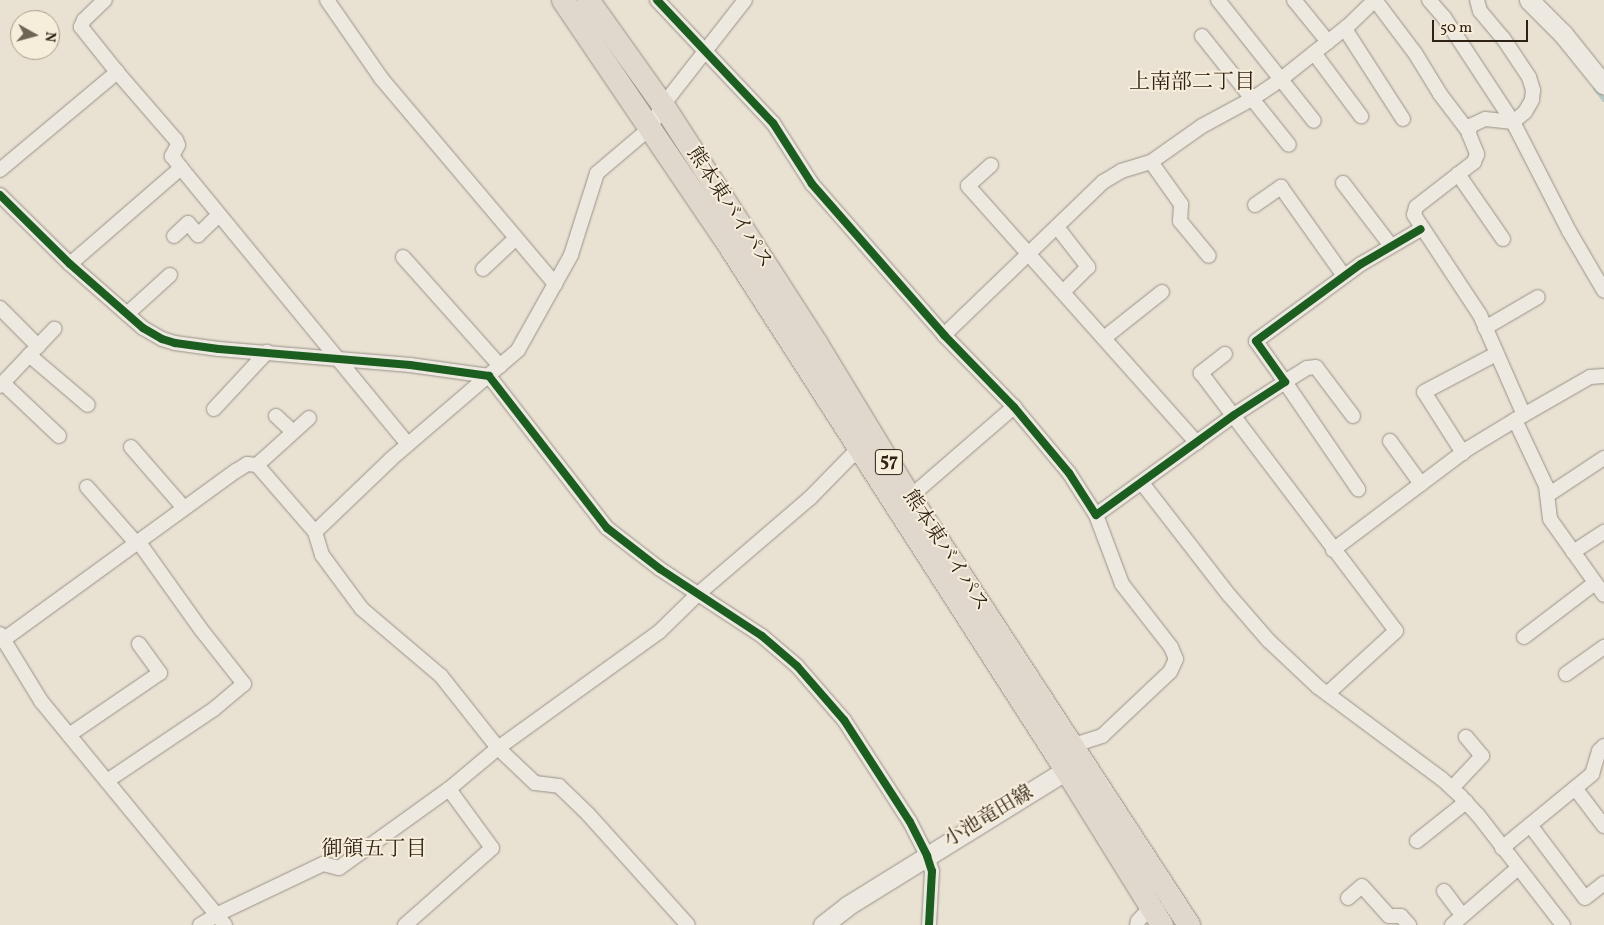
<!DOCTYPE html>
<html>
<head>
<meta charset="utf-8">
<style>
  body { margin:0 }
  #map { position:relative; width:1604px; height:925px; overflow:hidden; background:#e9e1d2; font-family:Vollkorn,"Noto Serif JP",serif }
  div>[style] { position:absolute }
  .stream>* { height:4px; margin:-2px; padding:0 2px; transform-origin:2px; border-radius:2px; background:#b3c8c1 }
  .roads { filter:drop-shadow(0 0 1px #989288) drop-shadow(0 0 1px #989288) }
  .minor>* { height:14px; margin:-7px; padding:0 7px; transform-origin:7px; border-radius:7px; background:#ede9e1 }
  .secondary>* { height:19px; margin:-9.5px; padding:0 9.5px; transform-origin:9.5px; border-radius:9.5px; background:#ede9e1 }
  .trunk>* { height:22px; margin:-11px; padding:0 11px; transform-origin:11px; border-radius:11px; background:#e0d8cc }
  .cycleway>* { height:8px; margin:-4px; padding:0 4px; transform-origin:4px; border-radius:4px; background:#1b5e20 }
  span { translate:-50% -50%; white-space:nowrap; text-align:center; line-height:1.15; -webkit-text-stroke:4px #f7eddb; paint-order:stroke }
  .shield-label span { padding:1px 4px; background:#f7eddb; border:1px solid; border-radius:4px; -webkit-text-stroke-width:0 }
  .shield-label { font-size:19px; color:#2e2214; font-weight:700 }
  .street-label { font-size:20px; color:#2e2214 }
  .neighbourhood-label { font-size:21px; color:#2e2214 }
  .north { position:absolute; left:10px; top:10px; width:50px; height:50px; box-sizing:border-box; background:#f7eddb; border:1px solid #a79c8b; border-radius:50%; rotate:97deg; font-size:14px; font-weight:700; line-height:20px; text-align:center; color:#2e2214 }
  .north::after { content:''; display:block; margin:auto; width:18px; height:22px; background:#6f6556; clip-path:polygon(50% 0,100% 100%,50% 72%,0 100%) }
  .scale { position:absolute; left:1432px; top:20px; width:96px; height:22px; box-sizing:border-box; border:2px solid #2e2214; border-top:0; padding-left:6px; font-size:15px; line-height:18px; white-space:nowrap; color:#2e2214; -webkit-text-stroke:4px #f7eddb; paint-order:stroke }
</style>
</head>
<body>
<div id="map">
  <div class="stream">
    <div style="left:1595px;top:88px;width:15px;rotate:53deg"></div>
  </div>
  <div class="roads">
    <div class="minor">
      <div style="left:327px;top:0;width:95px;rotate:55.3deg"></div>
      <div style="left:381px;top:78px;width:270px;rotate:49.8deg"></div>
      <div style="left:657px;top:0;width:169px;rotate:46.7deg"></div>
      <div style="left:773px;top:123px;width:72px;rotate:57.4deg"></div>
      <div style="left:812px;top:184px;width:201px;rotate:48.8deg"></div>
      <div style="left:944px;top:335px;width:100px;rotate:45.8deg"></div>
      <div style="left:1014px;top:407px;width:86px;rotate:50.2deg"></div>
      <div style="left:1069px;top:473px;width:50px;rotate:57.3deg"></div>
      <div style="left:1096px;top:515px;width:170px;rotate:-35.9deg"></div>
      <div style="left:1234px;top:415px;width:61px;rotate:-32.9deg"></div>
      <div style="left:1285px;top:382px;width:50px;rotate:-125.3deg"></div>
      <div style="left:1256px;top:341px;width:130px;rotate:-36.3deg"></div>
      <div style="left:1361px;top:264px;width:69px;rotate:-30.3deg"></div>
      <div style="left:1218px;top:0;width:154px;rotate:51.6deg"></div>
      <div style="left:1294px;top:0;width:54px;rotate:51deg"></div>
      <div style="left:1375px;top:0;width:66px;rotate:53deg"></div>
      <div style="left:1415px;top:53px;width:48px;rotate:58.6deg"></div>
      <div style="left:1440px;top:94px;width:48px;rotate:52.7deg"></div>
      <div style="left:1429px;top:0;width:23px;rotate:49deg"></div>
      <div style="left:1444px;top:17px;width:126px;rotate:56.7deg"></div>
      <div style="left:1513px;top:122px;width:123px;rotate:62.8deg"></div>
      <div style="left:1569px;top:231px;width:69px;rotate:59.7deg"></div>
      <div style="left:1477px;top:0;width:11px;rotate:75deg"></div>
      <div style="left:1480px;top:11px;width:35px;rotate:50deg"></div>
      <div style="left:1503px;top:38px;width:47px;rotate:56.3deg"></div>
      <div style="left:1529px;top:77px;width:14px;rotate:73deg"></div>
      <div style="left:1533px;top:90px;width:10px;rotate:96deg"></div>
      <div style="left:1532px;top:100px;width:14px;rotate:120deg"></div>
      <div style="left:1525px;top:112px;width:16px;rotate:140deg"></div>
      <div style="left:1513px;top:122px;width:28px;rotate:-174deg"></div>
      <div style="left:1485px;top:119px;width:17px;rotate:155deg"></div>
      <div style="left:1470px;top:126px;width:8px;rotate:97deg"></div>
      <div style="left:1469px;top:134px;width:22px;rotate:68deg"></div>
      <div style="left:1477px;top:154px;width:9px;rotate:111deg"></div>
      <div style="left:1474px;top:162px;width:73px;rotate:142.2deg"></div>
      <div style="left:1416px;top:207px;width:8px;rotate:104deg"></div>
      <div style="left:1414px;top:215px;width:120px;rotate:56.6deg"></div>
      <div style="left:1480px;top:315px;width:109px;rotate:66.3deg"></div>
      <div style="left:1345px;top:29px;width:107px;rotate:57.2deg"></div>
      <div style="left:1202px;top:36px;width:139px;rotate:51.4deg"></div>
      <div style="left:1314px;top:53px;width:79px;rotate:53.3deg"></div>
      <div style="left:117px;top:72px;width:90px;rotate:49.1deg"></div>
      <div style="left:176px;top:140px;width:5px;rotate:68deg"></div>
      <div style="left:178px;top:145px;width:13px;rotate:119deg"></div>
      <div style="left:172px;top:156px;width:15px;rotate:53deg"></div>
      <div style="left:1151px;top:162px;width:52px;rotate:54.5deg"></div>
      <div style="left:1181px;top:204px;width:17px;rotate:93deg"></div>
      <div style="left:1180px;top:221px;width:45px;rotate:50.4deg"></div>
      <div style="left:991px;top:165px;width:31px;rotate:138deg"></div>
      <div style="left:968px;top:186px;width:344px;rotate:48.3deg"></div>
      <div style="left:0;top:170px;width:153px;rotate:-39.9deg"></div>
      <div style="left:117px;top:72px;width:58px;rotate:-128.7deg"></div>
      <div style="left:81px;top:27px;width:8px;rotate:-67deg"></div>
      <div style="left:84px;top:20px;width:29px;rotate:-44deg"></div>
      <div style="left:1458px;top:174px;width:79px;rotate:55.3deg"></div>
      <div style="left:1343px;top:183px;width:79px;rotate:52.7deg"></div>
      <div style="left:0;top:195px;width:98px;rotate:44.6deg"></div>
      <div style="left:70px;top:264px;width:97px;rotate:41.2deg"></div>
      <div style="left:143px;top:328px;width:22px;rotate:30deg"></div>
      <div style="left:162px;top:339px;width:14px;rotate:17deg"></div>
      <div style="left:175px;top:343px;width:44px;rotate:7.8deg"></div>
      <div style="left:219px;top:349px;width:192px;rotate:4.8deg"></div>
      <div style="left:410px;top:365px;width:80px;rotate:7.9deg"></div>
      <div style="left:489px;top:376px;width:192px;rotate:52.2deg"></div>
      <div style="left:607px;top:528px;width:67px;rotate:37.7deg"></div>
      <div style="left:660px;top:569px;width:122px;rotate:33.3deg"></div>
      <div style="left:762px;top:636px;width:46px;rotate:40.6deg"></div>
      <div style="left:797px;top:666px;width:72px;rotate:49deg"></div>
      <div style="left:844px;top:720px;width:121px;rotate:57.1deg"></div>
      <div style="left:910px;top:822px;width:38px;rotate:63deg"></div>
      <div style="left:927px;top:856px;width:16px;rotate:72deg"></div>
      <div style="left:932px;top:871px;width:54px;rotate:93.2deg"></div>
      <div style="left:1255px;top:205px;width:32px;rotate:-35deg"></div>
      <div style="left:1281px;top:187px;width:109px;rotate:54.7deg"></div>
      <div style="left:1057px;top:227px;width:51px;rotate:52.2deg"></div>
      <div style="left:1088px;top:267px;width:35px;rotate:135deg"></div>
      <div style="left:174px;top:236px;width:19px;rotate:-43deg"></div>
      <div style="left:188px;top:223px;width:16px;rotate:50deg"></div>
      <div style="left:198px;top:235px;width:29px;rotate:-44deg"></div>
      <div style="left:403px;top:257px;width:146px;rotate:48.3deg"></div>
      <div style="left:70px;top:264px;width:147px;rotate:-40.9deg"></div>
      <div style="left:181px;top:168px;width:357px;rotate:50.6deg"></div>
      <div style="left:483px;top:269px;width:45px;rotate:-43.2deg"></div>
      <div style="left:0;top:308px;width:54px;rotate:45deg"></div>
      <div style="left:127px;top:314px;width:58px;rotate:-42.2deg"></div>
      <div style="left:1485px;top:328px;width:61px;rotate:-30.3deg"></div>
      <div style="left:944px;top:335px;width:221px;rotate:-43.9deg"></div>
      <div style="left:1103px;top:182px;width:21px;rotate:-31deg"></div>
      <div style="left:1121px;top:171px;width:31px;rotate:-17deg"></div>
      <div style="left:1151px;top:162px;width:62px;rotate:-35.2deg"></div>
      <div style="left:1202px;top:126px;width:57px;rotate:-28.4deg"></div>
      <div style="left:1252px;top:99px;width:34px;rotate:-34deg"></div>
      <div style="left:1280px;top:80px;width:87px;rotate:-38.5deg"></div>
      <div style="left:1348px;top:26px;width:37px;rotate:-44deg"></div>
      <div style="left:1104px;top:338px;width:74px;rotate:-38.4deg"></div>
      <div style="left:1225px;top:354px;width:31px;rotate:142deg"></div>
      <div style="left:1201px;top:373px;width:323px;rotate:52.9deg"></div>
      <div style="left:1396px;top:631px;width:93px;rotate:137.6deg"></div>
      <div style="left:29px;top:355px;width:77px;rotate:40.3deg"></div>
      <div style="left:1604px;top:376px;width:14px;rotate:176deg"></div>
      <div style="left:1590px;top:377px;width:86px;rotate:150.2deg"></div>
      <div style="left:1515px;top:420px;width:73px;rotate:64.8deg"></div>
      <div style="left:1546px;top:486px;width:33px;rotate:83deg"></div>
      <div style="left:1550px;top:519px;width:93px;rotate:54.6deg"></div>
      <div style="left:3px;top:383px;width:77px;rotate:43.4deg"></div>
      <div style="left:0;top:386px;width:79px;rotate:-46.5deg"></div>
      <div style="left:214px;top:409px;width:78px;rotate:-47.1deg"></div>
      <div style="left:276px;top:416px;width:23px;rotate:43deg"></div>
      <div style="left:1353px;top:416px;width:61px;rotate:-127.1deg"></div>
      <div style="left:1316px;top:367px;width:9px;rotate:174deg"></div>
      <div style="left:1307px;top:368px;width:26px;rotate:148deg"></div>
      <div style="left:1285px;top:382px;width:130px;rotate:55.7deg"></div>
      <div style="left:1390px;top:441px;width:53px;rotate:54.2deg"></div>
      <div style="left:131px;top:447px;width:81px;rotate:49deg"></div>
      <div style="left:1463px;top:453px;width:72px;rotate:-122.6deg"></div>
      <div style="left:1424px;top:392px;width:81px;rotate:-27.8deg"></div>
      <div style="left:257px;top:465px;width:70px;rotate:-42.1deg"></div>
      <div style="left:1142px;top:483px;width:142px;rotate:52.2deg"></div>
      <div style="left:1229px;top:595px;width:61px;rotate:49deg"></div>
      <div style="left:1269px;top:641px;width:67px;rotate:43.2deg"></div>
      <div style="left:1318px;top:687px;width:154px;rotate:36.6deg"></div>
      <div style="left:1442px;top:779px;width:26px;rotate:43deg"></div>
      <div style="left:1461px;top:797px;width:25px;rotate:47deg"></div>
      <div style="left:1478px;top:815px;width:139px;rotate:52.3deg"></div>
      <div style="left:87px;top:487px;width:74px;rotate:48.8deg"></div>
      <div style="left:1548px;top:495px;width:67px;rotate:-33.5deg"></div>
      <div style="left:910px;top:497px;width:138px;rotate:-40.9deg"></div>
      <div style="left:315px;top:532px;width:105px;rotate:-43.8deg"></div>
      <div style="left:391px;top:459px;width:167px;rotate:-40.6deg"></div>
      <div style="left:518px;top:350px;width:109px;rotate:-60.8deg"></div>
      <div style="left:571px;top:255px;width:86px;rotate:-72.4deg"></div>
      <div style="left:597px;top:173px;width:70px;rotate:-40.3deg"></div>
      <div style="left:650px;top:128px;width:26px;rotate:-61deg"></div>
      <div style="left:663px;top:105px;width:133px;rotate:-52deg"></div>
      <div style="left:1333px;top:550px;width:170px;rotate:-36.9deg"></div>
      <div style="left:1469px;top:448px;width:54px;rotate:-31.3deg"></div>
      <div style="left:1573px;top:552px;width:37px;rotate:-33deg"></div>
      <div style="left:0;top:634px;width:79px;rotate:58.5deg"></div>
      <div style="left:41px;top:701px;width:290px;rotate:50.6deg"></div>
      <div style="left:1524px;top:637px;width:89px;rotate:-37.3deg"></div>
      <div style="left:3px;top:640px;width:288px;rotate:-36deg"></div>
      <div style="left:236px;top:471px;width:13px;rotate:-32deg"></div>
      <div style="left:247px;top:464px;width:10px;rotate:6deg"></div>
      <div style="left:257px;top:465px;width:89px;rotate:49.1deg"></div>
      <div style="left:315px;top:532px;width:24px;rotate:73deg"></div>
      <div style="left:322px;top:555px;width:67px;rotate:53.5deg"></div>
      <div style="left:362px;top:609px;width:104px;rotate:40.3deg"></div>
      <div style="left:441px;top:676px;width:92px;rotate:51.6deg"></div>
      <div style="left:498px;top:748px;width:51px;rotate:43.4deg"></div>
      <div style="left:535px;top:783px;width:24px;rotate:7deg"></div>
      <div style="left:559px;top:786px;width:40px;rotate:44deg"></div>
      <div style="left:588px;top:814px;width:149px;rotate:48deg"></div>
      <div style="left:1566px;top:674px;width:47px;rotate:-35.4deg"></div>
      <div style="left:69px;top:735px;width:110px;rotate:-34.3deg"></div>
      <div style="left:160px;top:673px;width:36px;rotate:-126deg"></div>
      <div style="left:1071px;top:746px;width:33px;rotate:-18deg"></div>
      <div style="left:1102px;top:736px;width:93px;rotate:-43.3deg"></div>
      <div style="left:1170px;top:672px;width:14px;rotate:-65deg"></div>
      <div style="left:1176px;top:659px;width:13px;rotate:-113deg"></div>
      <div style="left:1171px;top:647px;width:80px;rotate:-127.9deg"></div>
      <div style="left:1122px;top:584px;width:74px;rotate:-110.6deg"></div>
      <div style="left:107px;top:781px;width:129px;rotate:-33.9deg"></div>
      <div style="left:214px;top:709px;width:39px;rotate:-40deg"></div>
      <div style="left:244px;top:684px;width:71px;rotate:-128.2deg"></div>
      <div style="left:200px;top:628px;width:107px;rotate:-125.5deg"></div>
      <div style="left:1452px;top:788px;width:44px;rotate:-46.8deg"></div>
      <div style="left:1482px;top:756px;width:25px;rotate:-130deg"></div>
      <div style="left:1575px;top:788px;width:48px;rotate:52.7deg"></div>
      <div style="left:1530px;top:825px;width:91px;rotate:53deg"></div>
      <div style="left:1585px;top:898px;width:24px;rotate:-38deg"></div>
      <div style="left:1417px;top:841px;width:63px;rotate:-38.5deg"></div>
      <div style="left:1502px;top:848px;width:117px;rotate:-39.4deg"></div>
      <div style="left:1592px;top:774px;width:24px;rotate:-73deg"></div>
      <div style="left:1599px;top:751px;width:7px;rotate:-45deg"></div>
      <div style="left:1444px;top:891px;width:31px;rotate:53deg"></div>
      <div style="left:1348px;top:898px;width:18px;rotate:-41deg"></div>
      <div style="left:1362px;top:886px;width:40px;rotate:48deg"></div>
      <div style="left:1389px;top:916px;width:12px"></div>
      <div style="left:1401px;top:916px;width:12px;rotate:48deg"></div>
      <div style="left:200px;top:925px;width:21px;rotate:-31deg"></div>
      <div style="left:218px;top:914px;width:116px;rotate:-25.5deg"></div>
      <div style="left:323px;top:864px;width:16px;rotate:14deg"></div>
      <div style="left:339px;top:868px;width:135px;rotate:-35.7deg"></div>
      <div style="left:449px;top:789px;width:64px;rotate:-39.9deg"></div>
      <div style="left:498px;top:748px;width:198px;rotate:-35.8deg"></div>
      <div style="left:659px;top:632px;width:54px;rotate:-44.3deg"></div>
      <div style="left:698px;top:594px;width:148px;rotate:-40.6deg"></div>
      <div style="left:810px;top:498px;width:70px;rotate:-45.6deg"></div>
      <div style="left:405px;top:925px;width:116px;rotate:-41.5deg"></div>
      <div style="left:492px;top:848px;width:73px;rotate:-126.1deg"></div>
      <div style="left:1137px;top:925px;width:4px;rotate:-76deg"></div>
      <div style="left:1138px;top:921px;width:19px;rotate:-47deg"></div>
      <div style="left:1452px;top:925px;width:87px;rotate:-40.8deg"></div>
    </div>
    <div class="secondary">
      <div style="left:1529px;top:0;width:48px;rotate:45deg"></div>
      <div style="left:1563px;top:34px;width:65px;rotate:51.2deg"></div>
      <div style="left:823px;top:925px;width:31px;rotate:-38deg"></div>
      <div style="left:847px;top:906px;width:272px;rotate:-31.8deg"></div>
    </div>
    <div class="trunk">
      <div style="left:563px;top:0;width:285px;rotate:55.9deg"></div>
      <div style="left:723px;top:236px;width:635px;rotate:57.29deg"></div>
      <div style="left:1066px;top:770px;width:182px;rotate:58.2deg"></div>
      <div style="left:588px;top:0;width:129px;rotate:54.5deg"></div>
      <div style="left:663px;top:105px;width:284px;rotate:57.2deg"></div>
      <div style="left:817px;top:344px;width:179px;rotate:58.7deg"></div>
      <div style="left:910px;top:497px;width:511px;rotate:56.9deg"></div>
    </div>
  </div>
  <div class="cycleway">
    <div style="left:657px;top:0;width:169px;rotate:46.7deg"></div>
    <div style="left:773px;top:123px;width:72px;rotate:57.4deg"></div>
    <div style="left:812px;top:184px;width:201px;rotate:48.8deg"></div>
    <div style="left:944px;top:335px;width:100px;rotate:45.8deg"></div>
    <div style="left:1014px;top:407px;width:86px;rotate:50.2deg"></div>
    <div style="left:1069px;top:473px;width:50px;rotate:57.3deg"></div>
    <div style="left:1096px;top:515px;width:170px;rotate:-35.9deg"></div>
    <div style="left:1234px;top:415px;width:61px;rotate:-32.9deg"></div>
    <div style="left:1285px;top:382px;width:50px;rotate:-125.3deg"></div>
    <div style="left:1256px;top:341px;width:130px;rotate:-36.3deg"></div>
    <div style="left:1361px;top:264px;width:69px;rotate:-30.3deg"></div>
    <div style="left:0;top:195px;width:98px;rotate:44.6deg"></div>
    <div style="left:70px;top:264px;width:97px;rotate:41.2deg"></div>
    <div style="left:143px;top:328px;width:22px;rotate:30deg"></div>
    <div style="left:162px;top:339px;width:14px;rotate:17deg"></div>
    <div style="left:175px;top:343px;width:44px;rotate:7.8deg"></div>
    <div style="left:219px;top:349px;width:192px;rotate:4.8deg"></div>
    <div style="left:410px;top:365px;width:80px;rotate:7.9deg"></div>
    <div style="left:489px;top:376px;width:192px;rotate:52.2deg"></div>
    <div style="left:607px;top:528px;width:67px;rotate:37.7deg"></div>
    <div style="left:660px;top:569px;width:122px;rotate:33.3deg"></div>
    <div style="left:762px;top:636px;width:46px;rotate:40.6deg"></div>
    <div style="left:797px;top:666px;width:72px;rotate:49deg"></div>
    <div style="left:844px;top:720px;width:121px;rotate:57.1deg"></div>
    <div style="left:910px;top:822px;width:38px;rotate:63deg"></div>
    <div style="left:927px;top:856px;width:16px;rotate:72deg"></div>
    <div style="left:932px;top:871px;width:54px;rotate:93.2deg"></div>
  </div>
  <div class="shield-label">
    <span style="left:889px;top:462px">57</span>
  </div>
  <div class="street-label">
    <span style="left:729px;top:208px;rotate:57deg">熊本東バイパス</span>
    <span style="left:945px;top:551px;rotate:57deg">熊本東バイパス</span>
    <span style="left:989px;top:817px;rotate:-31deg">小池竜田線</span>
  </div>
  <div class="neighbourhood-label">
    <span style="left:1192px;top:83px">上南部二丁目</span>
    <span style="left:374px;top:850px">御領五丁目</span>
  </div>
  <div class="north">N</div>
  <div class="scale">50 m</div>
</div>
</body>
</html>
